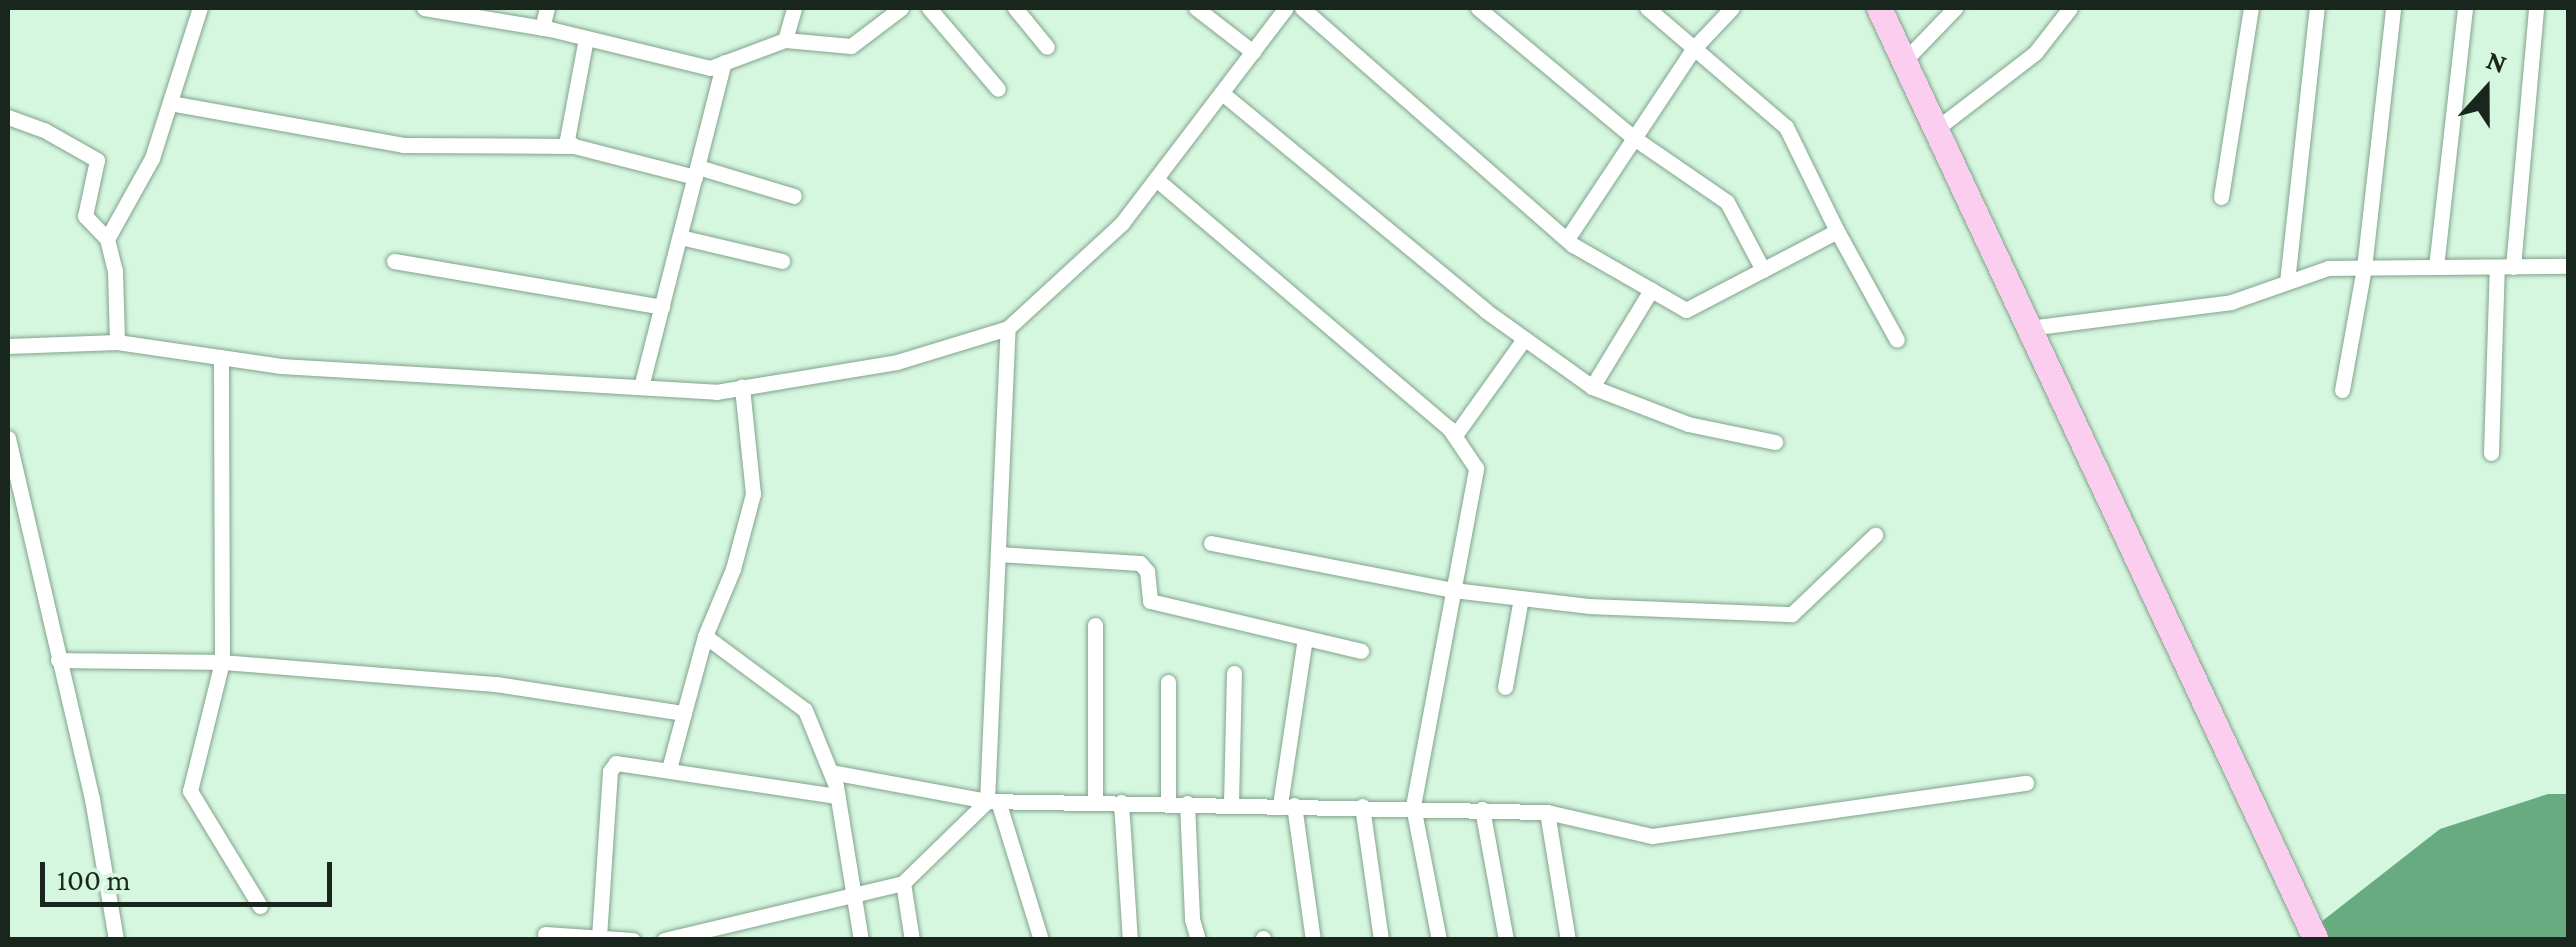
<!DOCTYPE html>
<html>
<head>
<meta charset="utf-8">
<style>
  body { margin:0 }
  #map { position:relative; width:2576px; height:947px; overflow:hidden; background:#d5f7df; font-family:"Crimson Pro",serif }
  div>[style] { position:absolute }
  .water>* { inset:0; background:#68ab80 }
  .roads { filter:drop-shadow(0 0 2px #82a28c) drop-shadow(0 0 2px #82a28c) }
  .minor>* { height:15px; margin:-7.5px; padding:0 7.5px; transform-origin:7.5px; border-radius:7.5px; background:#fff }
  .primary>* { height:25px; margin:-12.5px; padding:0 12.5px; transform-origin:12.5px; border-radius:12.5px; background:#fbceef }
  span { translate:-50% -50%; white-space:nowrap; text-align:center; line-height:1.15; -webkit-text-stroke:10px #d5f7df; paint-order:stroke }
  .frame { position:absolute; inset:0; border:10px solid #19261d; pointer-events:none }
  .north { position:absolute; left:2436px; top:40px; width:100px; height:100px; -webkit-text-stroke:8px #d5f7df; paint-order:stroke; rotate:21deg; font-size:28px; font-weight:700; line-height:40px; text-align:center; color:#19261d }
  .north::after { content:''; display:block; margin:auto; width:35px; height:45px; background:#19261d; clip-path:polygon(50% 0,100% 100%,50% 72%,0 100%) }
  .scale { position:absolute; left:40px; top:862px; width:292px; height:45px; box-sizing:border-box; border:5px solid #19261d; border-top:0; padding-left:12px; font-size:30px; line-height:35px; white-space:nowrap; color:#19261d; -webkit-text-stroke:8px #d5f7df; paint-order:stroke }
</style>
</head>
<body>
<div id="map">
  <div class="water">
    <div style="clip-path:polygon(2548px 794px,2568px 794px,2568px 939px,2298px 940px,2440px 829px)"></div>
  </div>
  <div class="roads">
    <div class="minor">
      <div style="left:424px;top:8px;width:128px;rotate:9.5deg"></div>
      <div style="left:550px;top:29px;width:165px;rotate:13.7deg"></div>
      <div style="left:710px;top:68px;width:80px;rotate:-20.5deg"></div>
      <div style="left:785px;top:40px;width:66px;rotate:5.2deg"></div>
      <div style="left:851px;top:46px;width:63px;rotate:-37.2deg"></div>
      <div style="left:929px;top:8px;width:106px;rotate:49.6deg"></div>
      <div style="left:1015px;top:8px;width:50px;rotate:50.6deg"></div>
      <div style="left:1196px;top:8px;width:72px;rotate:37.7deg"></div>
      <div style="left:1302px;top:8px;width:360px;rotate:41.2deg"></div>
      <div style="left:1573px;top:245px;width:130px;rotate:29.9deg"></div>
      <div style="left:1686px;top:310px;width:170px;rotate:-27.6deg"></div>
      <div style="left:1837px;top:231px;width:116px;rotate:-116.1deg"></div>
      <div style="left:1786px;top:127px;width:183px;rotate:-139.4deg"></div>
      <div style="left:1478px;top:8px;width:203px;rotate:39.8deg"></div>
      <div style="left:1634px;top:138px;width:113px;rotate:34.5deg"></div>
      <div style="left:1727px;top:202px;width:77px;rotate:62.1deg"></div>
      <div style="left:542px;top:28px;width:21px;rotate:-76deg"></div>
      <div style="left:586px;top:38px;width:104px;rotate:100.6deg"></div>
      <div style="left:567px;top:140px;width:9px;rotate:41deg"></div>
      <div style="left:574px;top:146px;width:125px;rotate:14.4deg"></div>
      <div style="left:785px;top:40px;width:33px;rotate:-74deg"></div>
      <div style="left:1904px;top:61px;width:74px;rotate:-46.1deg"></div>
      <div style="left:1222px;top:93px;width:342px;rotate:39.5deg"></div>
      <div style="left:1486px;top:311px;width:130px;rotate:35.6deg"></div>
      <div style="left:1592px;top:387px;width:114px;rotate:-58.7deg"></div>
      <div style="left:170px;top:103px;width:237px;rotate:10.2deg"></div>
      <div style="left:403px;top:145px;width:171px;rotate:0.3deg"></div>
      <div style="left:8px;top:117px;width:38px;rotate:20deg"></div>
      <div style="left:44px;top:130px;width:61px;rotate:29.5deg"></div>
      <div style="left:97px;top:160px;width:57px;rotate:102.1deg"></div>
      <div style="left:85px;top:216px;width:32px;rotate:46deg"></div>
      <div style="left:107px;top:239px;width:32px;rotate:76deg"></div>
      <div style="left:115px;top:270px;width:72px;rotate:88.4deg"></div>
      <div style="left:1936px;top:129px;width:125px;rotate:-37.5deg"></div>
      <div style="left:2035px;top:53px;width:57px;rotate:-52.1deg"></div>
      <div style="left:698px;top:167px;width:100px;rotate:16.8deg"></div>
      <div style="left:1156px;top:179px;width:394px;rotate:40.4deg"></div>
      <div style="left:1456px;top:434px;width:117px;rotate:-54.4deg"></div>
      <div style="left:2221px;top:197px;width:191px;rotate:-81deg"></div>
      <div style="left:1837px;top:231px;width:124px;rotate:61.2deg"></div>
      <div style="left:680px;top:237px;width:105px;rotate:13.2deg"></div>
      <div style="left:107px;top:239px;width:93px;rotate:-60.9deg"></div>
      <div style="left:152px;top:158px;width:157px;rotate:-72.3deg"></div>
      <div style="left:1567px;top:239px;width:229px;rotate:-56.4deg"></div>
      <div style="left:1694px;top:48px;width:55px;rotate:-46.5deg"></div>
      <div style="left:394px;top:261px;width:272px;rotate:9.7deg"></div>
      <div style="left:2436px;top:267px;width:261px;rotate:-83.6deg"></div>
      <div style="left:2513px;top:267px;width:260px;rotate:-84.9deg"></div>
      <div style="left:2287px;top:282px;width:276px;rotate:-83.8deg"></div>
      <div style="left:2029px;top:328px;width:204px;rotate:-7.3deg"></div>
      <div style="left:2231px;top:302px;width:103px;rotate:-19.3deg"></div>
      <div style="left:2328px;top:268px;width:240px;rotate:-0.5deg"></div>
      <div style="left:8px;top:346px;width:109px;rotate:-2.1deg"></div>
      <div style="left:117px;top:342px;width:166px;rotate:8.3deg"></div>
      <div style="left:281px;top:366px;width:436px;rotate:3.4deg"></div>
      <div style="left:716px;top:392px;width:183px;rotate:-9.4deg"></div>
      <div style="left:897px;top:362px;width:116px;rotate:-17deg"></div>
      <div style="left:1008px;top:328px;width:155px;rotate:-42.6deg"></div>
      <div style="left:1122px;top:223px;width:270px;rotate:-52.7deg"></div>
      <div style="left:641px;top:387px;width:335px;rotate:-75.7deg"></div>
      <div style="left:1592px;top:387px;width:103px;rotate:21.1deg"></div>
      <div style="left:1688px;top:424px;width:89px;rotate:11.7deg"></div>
      <div style="left:2342px;top:390px;width:124px;rotate:-79.8deg"></div>
      <div style="left:2364px;top:268px;width:262px;rotate:-83.6deg"></div>
      <div style="left:8px;top:438px;width:371px;rotate:76.9deg"></div>
      <div style="left:92px;top:799px;width:143px;rotate:80.3deg"></div>
      <div style="left:2491px;top:453px;width:186px;rotate:-88.2deg"></div>
      <div style="left:1211px;top:543px;width:247px;rotate:11deg"></div>
      <div style="left:1453px;top:590px;width:138px;rotate:6.7deg"></div>
      <div style="left:1590px;top:606px;width:202px;rotate:2.3deg"></div>
      <div style="left:1792px;top:614px;width:115px;rotate:-43.6deg"></div>
      <div style="left:998px;top:554px;width:142px;rotate:3.6deg"></div>
      <div style="left:1140px;top:563px;width:11px;rotate:49deg"></div>
      <div style="left:1147px;top:571px;width:30px;rotate:84deg"></div>
      <div style="left:1150px;top:601px;width:217px;rotate:13.3deg"></div>
      <div style="left:1095px;top:625px;width:177px;rotate:90deg"></div>
      <div style="left:705px;top:636px;width:124px;rotate:36.5deg"></div>
      <div style="left:805px;top:710px;width:82px;rotate:67.8deg"></div>
      <div style="left:836px;top:786px;width:156px;rotate:80.8deg"></div>
      <div style="left:58px;top:660px;width:164px;rotate:0.7deg"></div>
      <div style="left:222px;top:662px;width:305px;rotate:-90.2deg"></div>
      <div style="left:1168px;top:682px;width:121px;rotate:90deg"></div>
      <div style="left:1505px;top:687px;width:90px;rotate:-79.8deg"></div>
      <div style="left:669px;top:769px;width:58px;rotate:-75deg"></div>
      <div style="left:831px;top:772px;width:159px;rotate:10.5deg"></div>
      <div style="left:987px;top:801px;width:560px;rotate:1.13deg"></div>
      <div style="left:1547px;top:812px;width:108px;rotate:12.9deg"></div>
      <div style="left:1652px;top:836px;width:378px;rotate:-8.1deg"></div>
      <div style="left:998px;top:801px;width:145px;rotate:72.8deg"></div>
      <div style="left:1121px;top:802px;width:138px;rotate:86.3deg"></div>
      <div style="left:1187px;top:803px;width:116px;rotate:87.5deg"></div>
      <div style="left:1192px;top:919px;width:22px;rotate:74deg"></div>
      <div style="left:1231px;top:804px;width:131px;rotate:-88.7deg"></div>
      <div style="left:1280px;top:805px;width:169px;rotate:-81.5deg"></div>
      <div style="left:1294px;top:805px;width:136px;rotate:82deg"></div>
      <div style="left:1362px;top:806px;width:135px;rotate:81.9deg"></div>
      <div style="left:1482px;top:809px;width:133px;rotate:79.6deg"></div>
      <div style="left:1547px;top:812px;width:130px;rotate:80.7deg"></div>
      <div style="left:903px;top:883px;width:58px;rotate:81deg"></div>
      <div style="left:260px;top:906px;width:135px;rotate:-121.3deg"></div>
      <div style="left:190px;top:791px;width:133px;rotate:-76.1deg"></div>
      <div style="left:222px;top:662px;width:275px;rotate:4.6deg"></div>
      <div style="left:496px;top:684px;width:190px;rotate:8.8deg"></div>
      <div style="left:684px;top:713px;width:80px;rotate:-74.7deg"></div>
      <div style="left:705px;top:636px;width:73px;rotate:-67.3deg"></div>
      <div style="left:733px;top:569px;width:78px;rotate:-75.1deg"></div>
      <div style="left:753px;top:494px;width:108px;rotate:-95.9deg"></div>
      <div style="left:545px;top:934px;width:88px;rotate:3.9deg"></div>
      <div style="left:599px;top:937px;width:166px;rotate:-86.2deg"></div>
      <div style="left:610px;top:771px;width:10px;rotate:-53deg"></div>
      <div style="left:616px;top:763px;width:224px;rotate:8.5deg"></div>
      <div style="left:1263px;top:938px;width:2px;rotate:90deg"></div>
      <div style="left:664px;top:940px;width:246px;rotate:-13.4deg"></div>
      <div style="left:903px;top:883px;width:117px;rotate:-44.3deg"></div>
      <div style="left:987px;top:801px;width:473px;rotate:-87.5deg"></div>
      <div style="left:1439px;top:940px;width:136px;rotate:-101deg"></div>
      <div style="left:1413px;top:806px;width:344px;rotate:-79.4deg"></div>
      <div style="left:1476px;top:468px;width:48px;rotate:-124deg"></div>
    </div>
    <div class="primary">
      <div style="left:1879px;top:8px;width:1029px;rotate:64.88deg"></div>
    </div>
  </div>
  <div class="frame"></div>
  <div class="north">N</div>
  <div class="scale">100 m</div>
</div>
</body>
</html>
